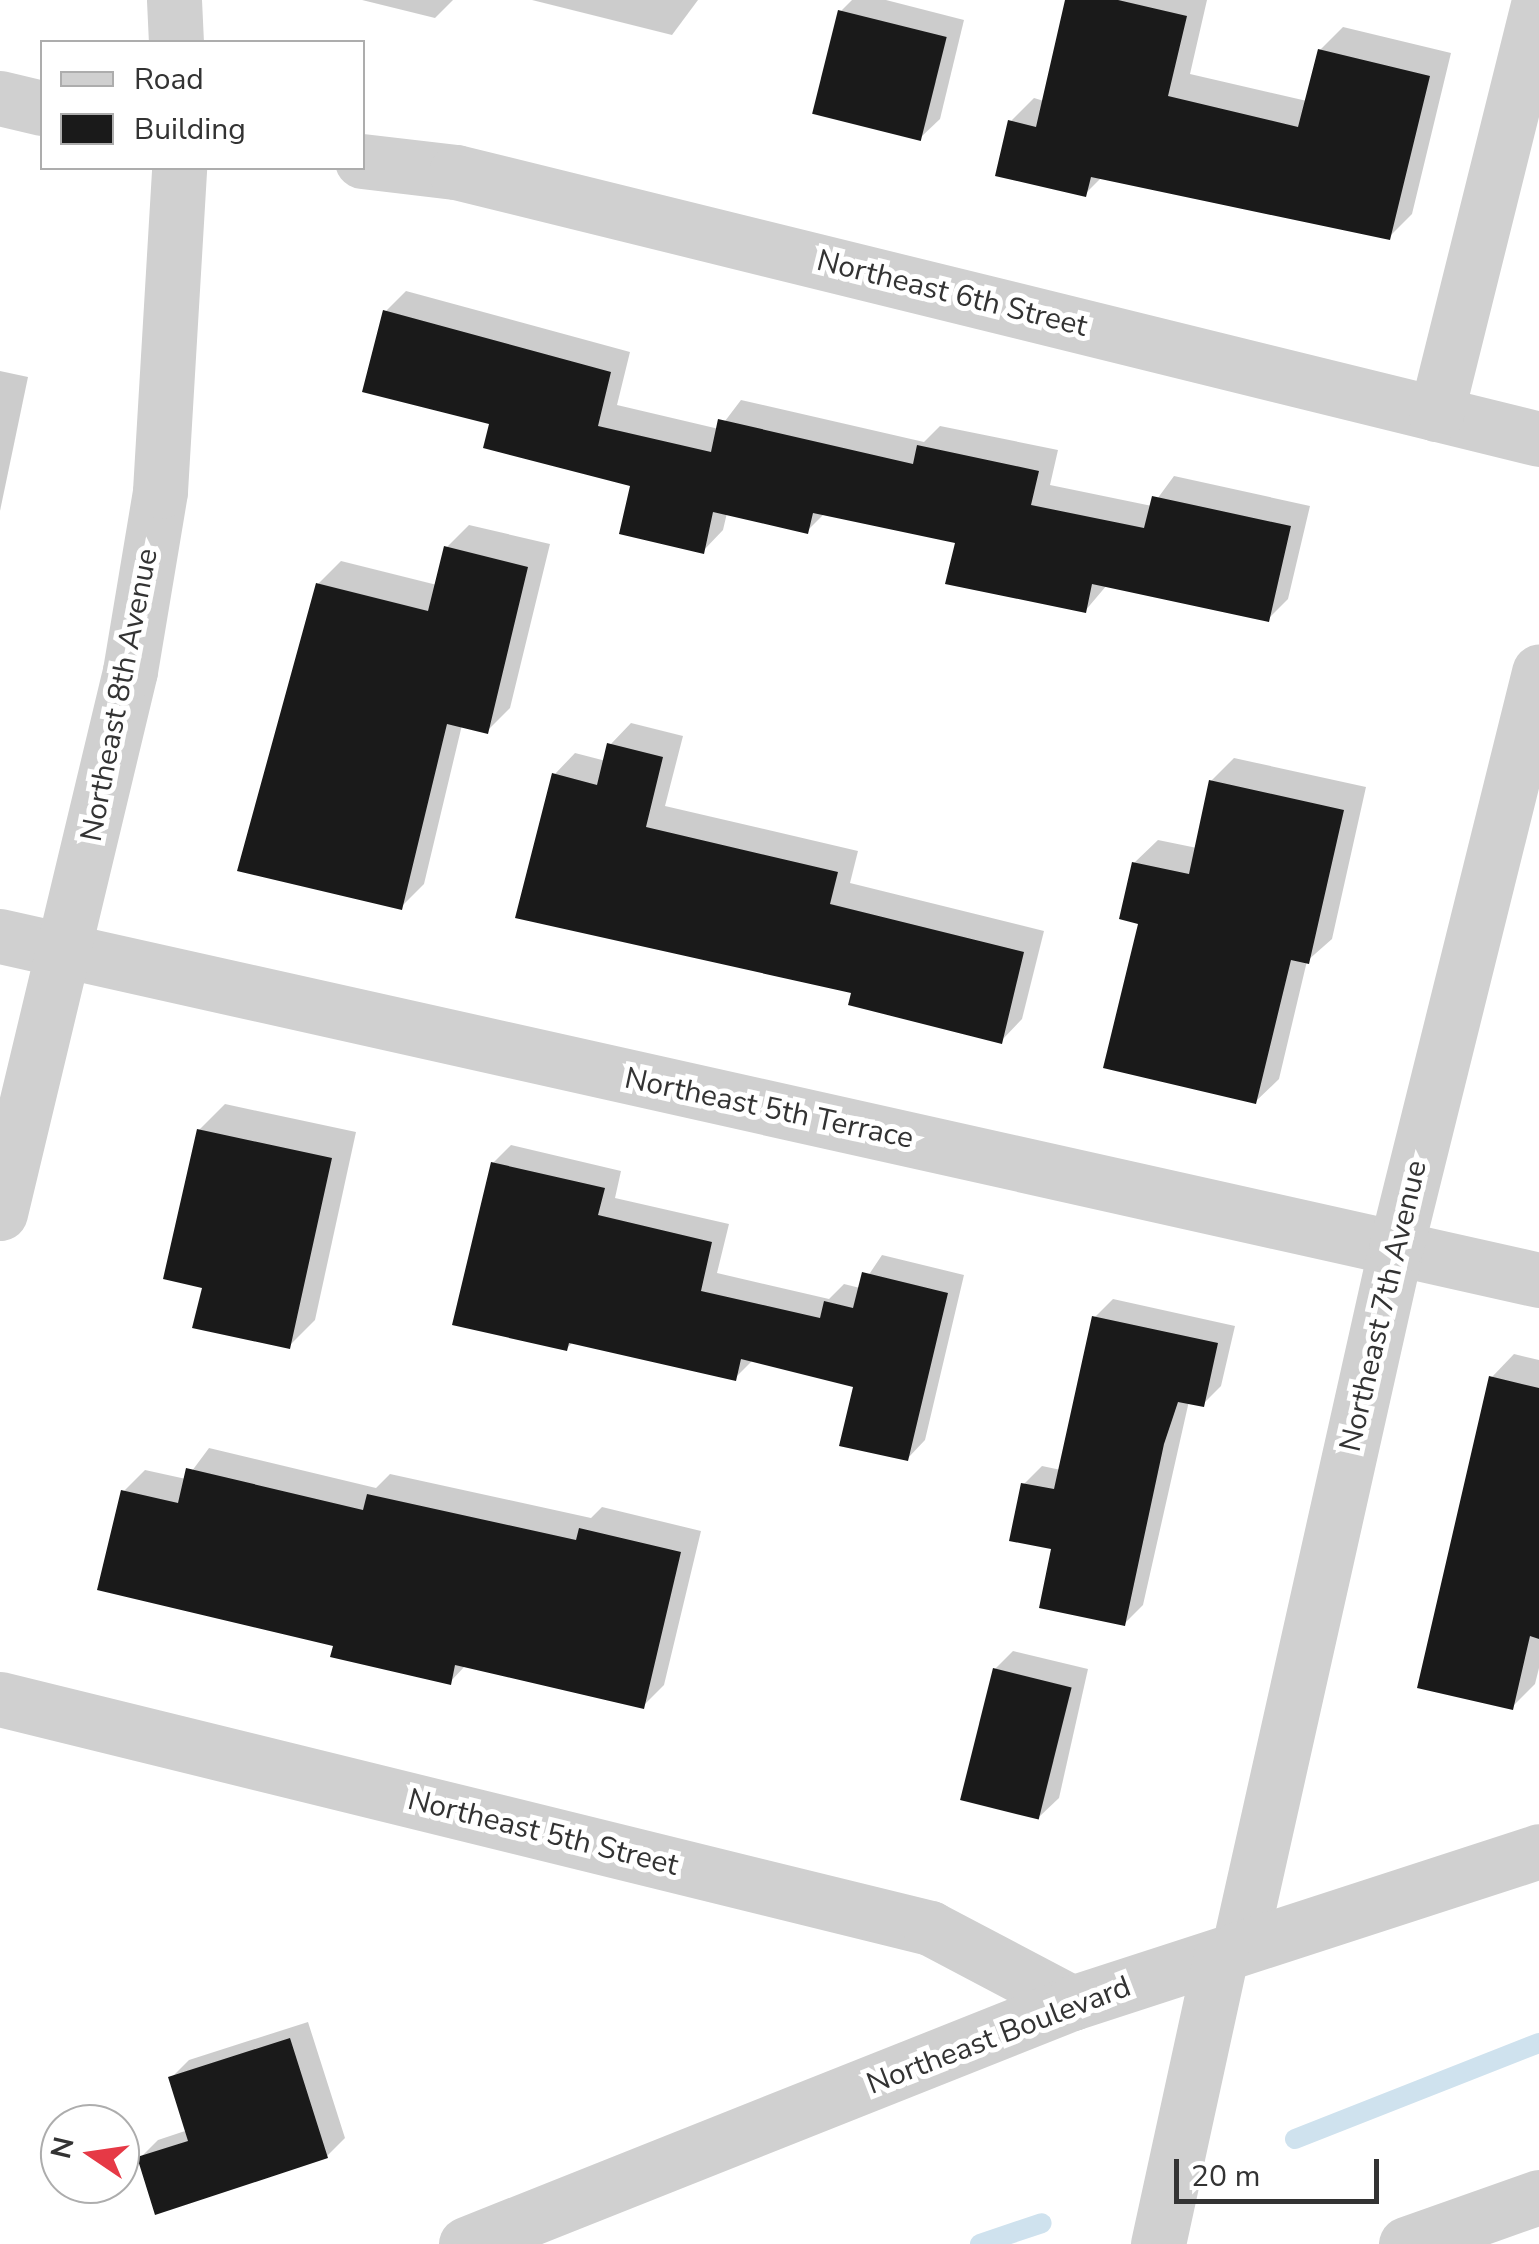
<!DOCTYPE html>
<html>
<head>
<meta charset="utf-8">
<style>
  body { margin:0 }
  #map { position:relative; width:1539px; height:2244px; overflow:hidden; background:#fff; font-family:"Nunito Sans",sans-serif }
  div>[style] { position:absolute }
  .shadow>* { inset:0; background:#0003 }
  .stream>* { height:20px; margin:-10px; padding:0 10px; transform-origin:10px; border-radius:10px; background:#cfe2ee }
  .building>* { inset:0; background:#1a1a1a; transform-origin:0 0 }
  .minor>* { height:55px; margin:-27.5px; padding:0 27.5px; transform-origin:27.5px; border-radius:27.5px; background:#d0d0d0 }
  .tertiary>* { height:55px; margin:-27.5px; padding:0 27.5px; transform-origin:27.5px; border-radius:27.5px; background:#d0d0d0 }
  span { translate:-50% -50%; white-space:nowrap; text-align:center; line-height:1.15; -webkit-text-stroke:10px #fff; paint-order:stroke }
  .street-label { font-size:30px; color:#333 }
  .legend { position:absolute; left:40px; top:40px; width:325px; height:130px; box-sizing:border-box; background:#fff; border:2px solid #adadad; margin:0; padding:12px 18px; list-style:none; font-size:30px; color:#333 }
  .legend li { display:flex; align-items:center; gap:20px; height:50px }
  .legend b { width:50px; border:2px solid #adadad }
  .north { position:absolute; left:40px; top:2104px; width:100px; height:100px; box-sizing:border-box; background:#fff; border:2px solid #adadad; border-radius:50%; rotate:283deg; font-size:28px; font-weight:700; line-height:40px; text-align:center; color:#333 }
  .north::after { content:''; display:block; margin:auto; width:35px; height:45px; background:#e63946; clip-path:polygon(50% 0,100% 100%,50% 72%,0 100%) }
  .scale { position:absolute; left:1174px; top:2159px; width:205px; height:45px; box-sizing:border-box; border:5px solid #333; border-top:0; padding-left:12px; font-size:30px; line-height:35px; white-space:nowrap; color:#333; -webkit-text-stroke:8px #fff; paint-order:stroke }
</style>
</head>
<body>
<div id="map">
  <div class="shadow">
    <div style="clip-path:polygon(362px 0,453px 0,435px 18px)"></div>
    <div style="clip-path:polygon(532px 0,698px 0,672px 35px)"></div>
    <div style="clip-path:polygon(852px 0,886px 0,964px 20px,940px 119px,921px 137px,841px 11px)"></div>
    <div style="clip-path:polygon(1068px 0,1207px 0,1190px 74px,1307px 101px,1320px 50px,1343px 27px,1451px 53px,1412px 214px,1389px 237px,1102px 177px,1085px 194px,1010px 122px,1034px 98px,1044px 101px)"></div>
    <div style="clip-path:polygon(406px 291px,630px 352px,617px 405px,719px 429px,741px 400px,924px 442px,940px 426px,1058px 450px,1050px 485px,1152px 506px,1174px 476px,1310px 506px,1288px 599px,1268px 619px,1107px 585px,1085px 611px,958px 542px,825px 513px,807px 531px,727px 513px,723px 530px,703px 551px,633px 484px,492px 422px,386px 311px)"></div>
    <div style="clip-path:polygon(0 371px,28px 377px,0 511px)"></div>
    <div style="clip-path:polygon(469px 525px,550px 544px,510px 708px,487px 731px,462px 725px,424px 884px,401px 907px,318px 584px,341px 561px,437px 585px,446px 548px)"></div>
    <div style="clip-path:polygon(631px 723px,683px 736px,665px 806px,858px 851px,850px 883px,1044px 931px,1022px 1019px,1001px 1041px,854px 991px,554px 775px,575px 753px,606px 761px,610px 745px)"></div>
    <div style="clip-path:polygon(1234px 758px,1366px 787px,1332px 939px,1307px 961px,1279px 1079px,1255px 1102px,1141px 922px,1134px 863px,1158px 840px,1197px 848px,1211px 781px)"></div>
    <div style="clip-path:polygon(225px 1104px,356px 1132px,315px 1320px,289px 1346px,205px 1286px,199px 1130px)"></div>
    <div style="clip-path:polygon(511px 1145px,621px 1171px,615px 1198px,729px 1224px,717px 1273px,829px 1299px,844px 1284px,860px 1288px,882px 1255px,964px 1275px,925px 1440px,907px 1459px,856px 1385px,754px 1359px,735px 1378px,574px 1341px,566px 1349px,493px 1163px)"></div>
    <div style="clip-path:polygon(1113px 1299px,1235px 1326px,1221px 1386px,1203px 1404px,1189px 1401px,1143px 1605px,1124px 1624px,1054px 1547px,1024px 1484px,1042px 1466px,1061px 1470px,1095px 1317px)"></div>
    <div style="clip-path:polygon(1514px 1354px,1539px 1360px,1539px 1668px,1535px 1684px,1512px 1707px,1491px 1378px)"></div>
    <div style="clip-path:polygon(209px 1448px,376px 1488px,390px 1474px,591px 1518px,602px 1507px,701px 1531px,664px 1685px,643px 1706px,466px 1665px,450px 1682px,336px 1644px,124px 1491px,145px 1470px,186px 1479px)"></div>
    <div style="clip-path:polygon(1013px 1651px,1088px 1669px,1059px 1798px,1040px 1816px,995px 1669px)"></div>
    <div style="clip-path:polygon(308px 2022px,345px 2138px,327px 2156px,140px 2158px,158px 2140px,188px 2130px,171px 2078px,189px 2060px)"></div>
  </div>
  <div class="stream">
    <div style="left:1295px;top:2139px;width:262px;rotate:-21.5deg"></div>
    <div style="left:980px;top:2244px;width:65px;rotate:-18.7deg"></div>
  </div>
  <div class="building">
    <div style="clip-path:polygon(1065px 0,1118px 0,1187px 16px,1168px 96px,1298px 127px,1318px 49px,1430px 76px,1390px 240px,1091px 177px,1086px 197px,995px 176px,1008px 120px,1036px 127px)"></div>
    <div style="left:838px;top:10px;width:112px;height:107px;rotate:14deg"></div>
    <div style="clip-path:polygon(383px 310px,611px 372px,598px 426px,711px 452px,718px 419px,913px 464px,917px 445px,1039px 471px,1031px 505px,1144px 528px,1152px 496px,1291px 526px,1269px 622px,1092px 584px,1086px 613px,945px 584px,955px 543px,813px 513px,808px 534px,713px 512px,704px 554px,619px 534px,630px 486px,483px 448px,489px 424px,362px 392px)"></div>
    <div style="clip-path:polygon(444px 546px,528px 567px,488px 734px,447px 724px,402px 910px,237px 871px,316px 583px,428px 611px)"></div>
    <div style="clip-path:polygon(607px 743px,663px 757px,646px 827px,838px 872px,830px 904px,1024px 952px,1002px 1044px,848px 1005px,851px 993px,515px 918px,552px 773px,597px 785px)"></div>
    <div style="clip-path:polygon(1209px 780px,1344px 810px,1309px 964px,1291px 960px,1256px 1104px,1103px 1068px,1138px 924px,1119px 919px,1132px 862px,1189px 874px)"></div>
    <div style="clip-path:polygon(197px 1129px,332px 1158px,290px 1349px,192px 1328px,202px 1288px,163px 1279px)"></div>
    <div style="clip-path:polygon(491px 1162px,605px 1188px,598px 1215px,712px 1242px,701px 1291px,820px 1318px,824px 1301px,853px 1308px,862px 1272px,948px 1293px,908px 1461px,839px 1446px,853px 1387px,741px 1359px,736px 1381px,569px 1343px,567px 1351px,452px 1325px)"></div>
    <div style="clip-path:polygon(1092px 1316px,1218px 1343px,1204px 1407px,1178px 1402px,1164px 1444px,1125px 1626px,1039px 1608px,1051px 1549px,1009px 1541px,1021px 1483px,1054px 1489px)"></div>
    <div style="clip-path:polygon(1489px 1376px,1539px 1388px,1539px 1639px,1530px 1636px,1513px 1710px,1417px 1688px)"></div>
    <div style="clip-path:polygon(186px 1468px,363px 1510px,367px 1494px,576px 1540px,579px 1528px,681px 1552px,644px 1709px,455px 1665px,451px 1685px,330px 1657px,333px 1646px,97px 1590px,121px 1490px,178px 1503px)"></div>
    <div style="left:993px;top:1668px;width:81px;height:136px;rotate:14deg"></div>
    <div style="clip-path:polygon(290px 2038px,328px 2158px,155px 2215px,137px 2157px,188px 2141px,168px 2077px)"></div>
  </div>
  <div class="minor">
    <div style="left:0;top:98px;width:43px;rotate:13.4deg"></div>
    <div style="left:362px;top:161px;width:95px;rotate:6.7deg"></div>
    <div style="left:456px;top:172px;width:1115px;rotate:13.85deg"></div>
    <div style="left:1436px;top:414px;width:427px;rotate:-76deg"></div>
    <div style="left:0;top:936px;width:1577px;rotate:12.6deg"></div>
    <div style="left:0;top:1699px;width:958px;rotate:13.83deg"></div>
    <div style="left:930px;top:1928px;width:161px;rotate:27.8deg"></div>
    <div style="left:1240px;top:1943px;width:713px;rotate:-77.37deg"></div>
    <div style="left:1396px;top:1247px;width:593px;rotate:-76.03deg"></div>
    <div style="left:466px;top:2244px;width:652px;rotate:-21.69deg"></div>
    <div style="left:1072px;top:2003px;width:491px;rotate:-18deg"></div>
    <div style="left:1158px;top:2244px;width:295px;rotate:-77.7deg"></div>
    <div style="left:1406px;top:2244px;width:141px;rotate:-19.5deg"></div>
  </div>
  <div class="tertiary">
    <div style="left:174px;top:0;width:42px;rotate:87.3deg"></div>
    <div style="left:0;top:1213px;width:557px;rotate:-76.51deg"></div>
    <div style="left:130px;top:671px;width:182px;rotate:-80.5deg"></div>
    <div style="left:160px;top:491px;width:324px;rotate:-86.6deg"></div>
  </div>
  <div class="street-label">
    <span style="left:952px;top:294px;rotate:14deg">Northeast 6th Street</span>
    <span style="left:120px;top:695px;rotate:-79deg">Northeast 8th Avenue</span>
    <span style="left:769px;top:1109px;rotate:12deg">Northeast 5th Terrace</span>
    <span style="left:1384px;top:1306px;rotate:-77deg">Northeast 7th Avenue</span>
    <span style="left:543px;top:1833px;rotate:14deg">Northeast 5th Street</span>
    <span style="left:999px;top:2036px;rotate:-21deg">Northeast Boulevard</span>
  </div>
  <ul class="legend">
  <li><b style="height:12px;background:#d0d0d0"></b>Road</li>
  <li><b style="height:28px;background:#1a1a1a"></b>Building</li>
  </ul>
  <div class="north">N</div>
  <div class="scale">20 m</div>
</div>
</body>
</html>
